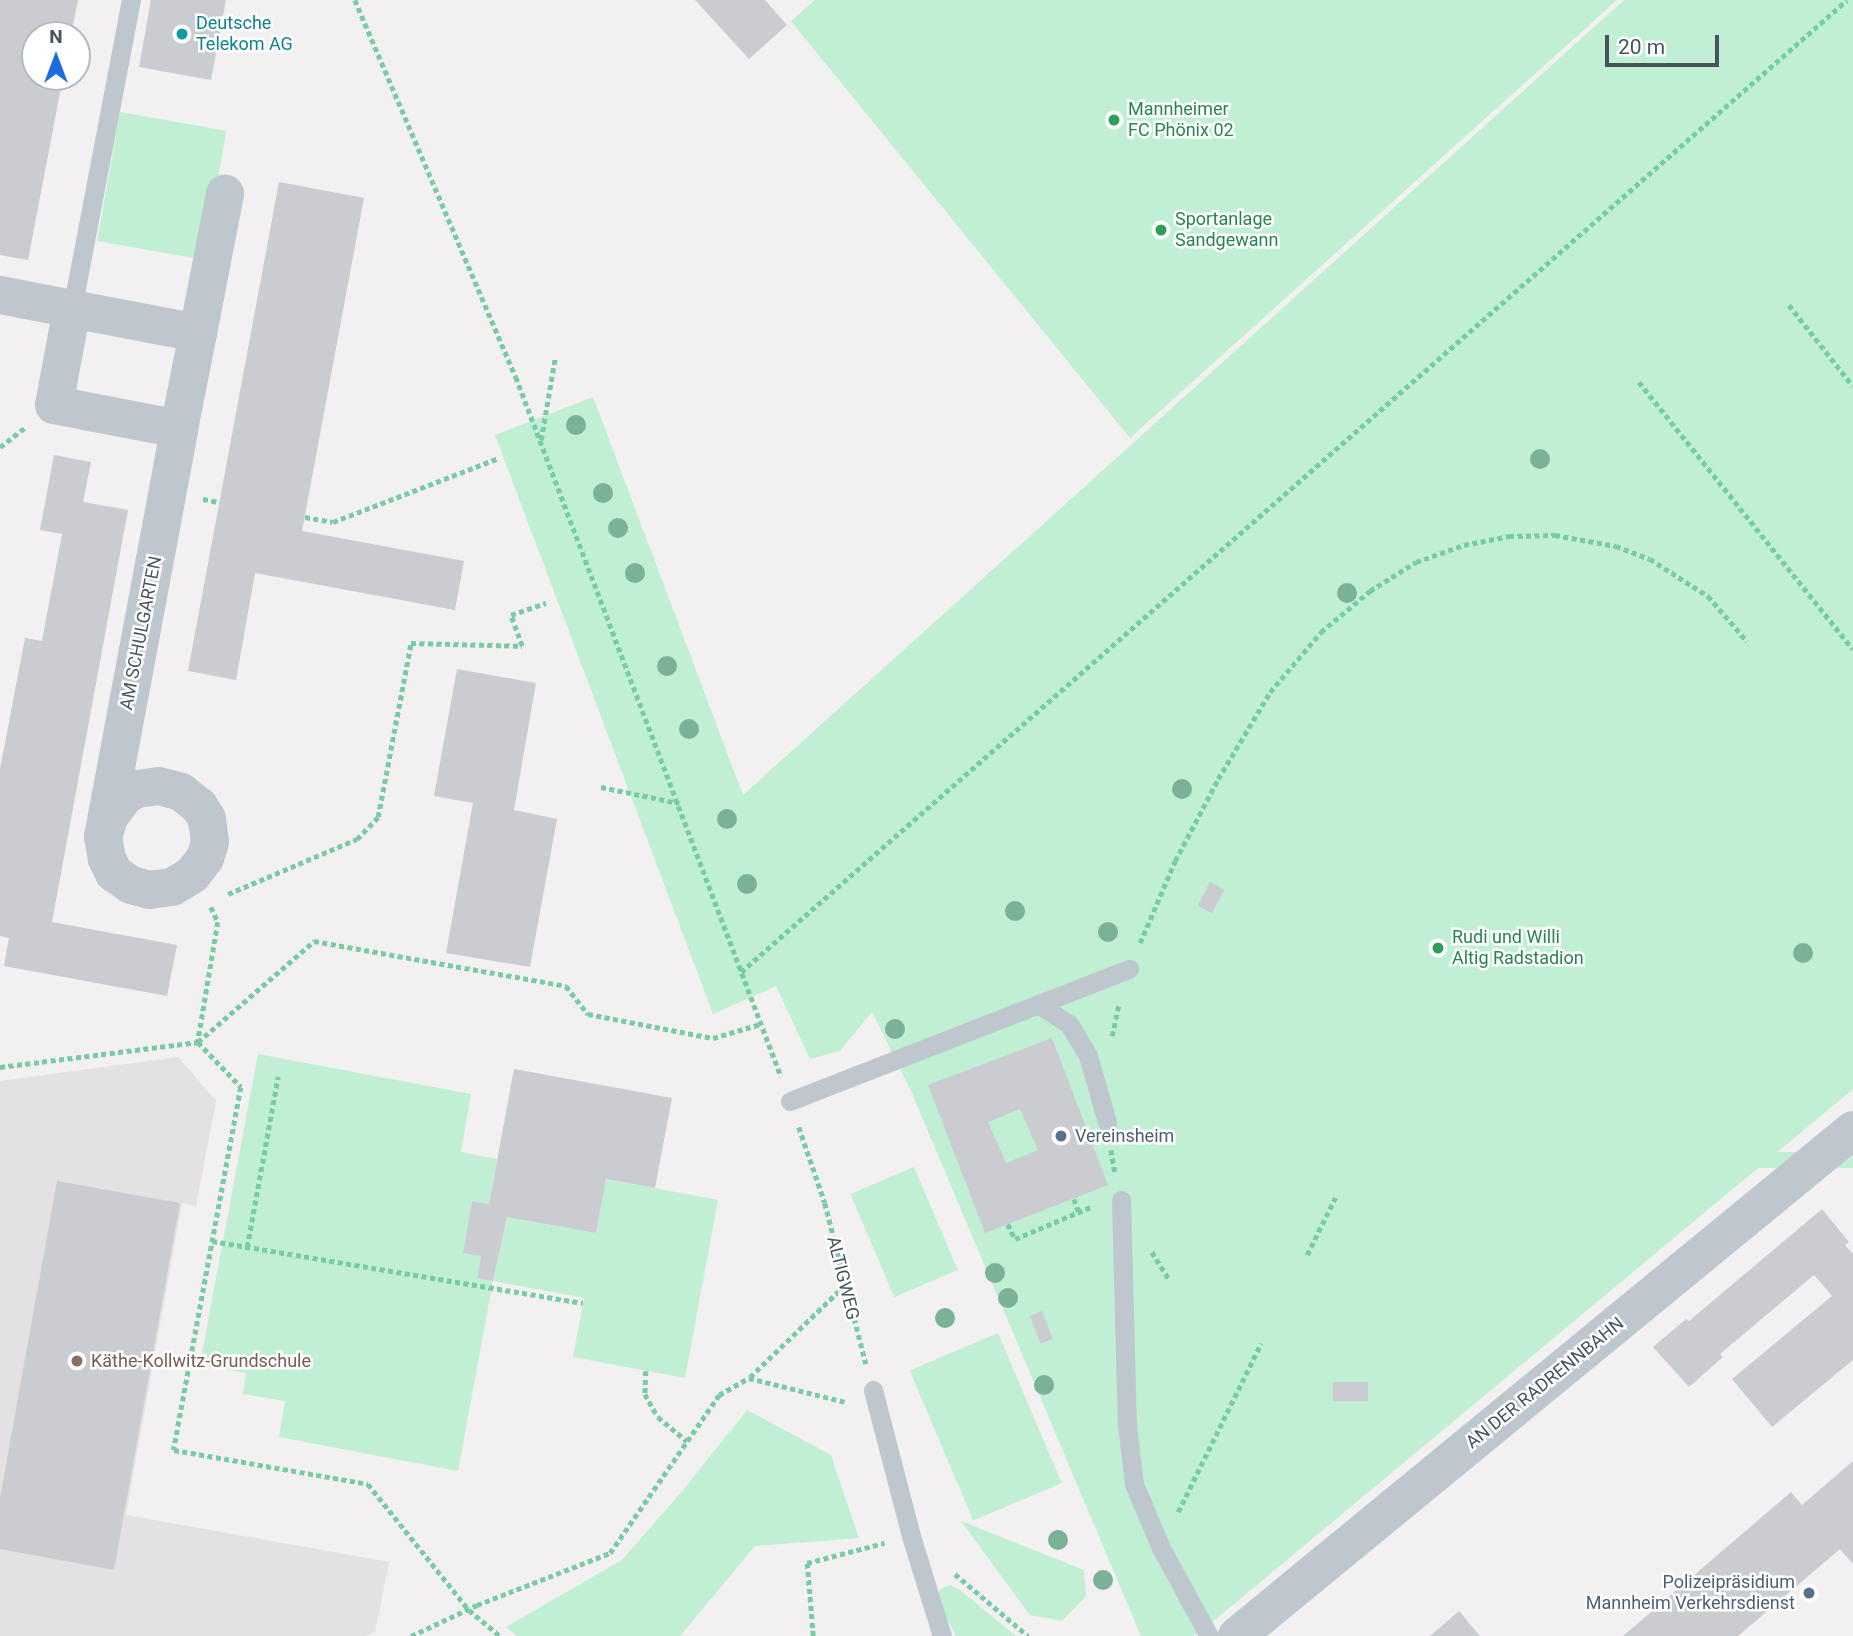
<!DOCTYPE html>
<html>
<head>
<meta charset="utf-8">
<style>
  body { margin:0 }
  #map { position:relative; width:1853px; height:1636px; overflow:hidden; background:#f2f0f0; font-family:Roboto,sans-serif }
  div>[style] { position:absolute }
  .education>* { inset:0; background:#e3e1e2 }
  .green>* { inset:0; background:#c0efd3; transform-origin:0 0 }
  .building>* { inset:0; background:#caccd2; transform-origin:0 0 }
  .path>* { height:4.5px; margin-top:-2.25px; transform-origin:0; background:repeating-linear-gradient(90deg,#78cca5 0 5px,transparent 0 8.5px) }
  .lane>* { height:19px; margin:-9.5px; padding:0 9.5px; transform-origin:9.5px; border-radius:9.5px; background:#bec7ce }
  .street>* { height:38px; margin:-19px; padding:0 19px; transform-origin:19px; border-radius:19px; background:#bec7ce }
  .trees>* { width:20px; height:20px; margin:-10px; border-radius:50%; background:#7bb297 }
  .dots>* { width:19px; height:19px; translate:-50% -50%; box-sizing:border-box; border:4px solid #fff; border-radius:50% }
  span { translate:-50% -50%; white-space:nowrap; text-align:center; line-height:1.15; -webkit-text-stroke:5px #fff; paint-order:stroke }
  .culture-label { font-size:18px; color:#0d838f }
  .left { translate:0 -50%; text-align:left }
  .leisure-label { font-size:18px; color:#27864d }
  .street-label { font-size:18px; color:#48535d }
  .service-label { font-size:18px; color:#4e5e75 }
  .right { translate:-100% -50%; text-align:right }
  .education-label { font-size:18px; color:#785e54 }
  .north { position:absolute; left:21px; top:21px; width:70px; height:70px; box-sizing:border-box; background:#fff; border:2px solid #b6babe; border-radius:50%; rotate:0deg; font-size:19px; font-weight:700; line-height:28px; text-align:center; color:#48535d }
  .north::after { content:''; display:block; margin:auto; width:24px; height:32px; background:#1c6de0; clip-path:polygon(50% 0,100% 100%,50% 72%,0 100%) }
  .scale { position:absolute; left:1605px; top:35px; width:114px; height:32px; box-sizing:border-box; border:4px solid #48535d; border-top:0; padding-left:9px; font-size:21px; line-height:24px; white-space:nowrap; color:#48535d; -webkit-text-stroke:5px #fff; paint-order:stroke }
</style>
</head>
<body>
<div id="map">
  <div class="education">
    <div style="clip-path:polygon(178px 1057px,216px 1101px,196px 1206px,182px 1203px,126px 1515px,389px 1562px,375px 1632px,365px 1636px,0 1636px,0 1081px)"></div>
  </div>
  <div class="green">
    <div style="clip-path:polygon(815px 0,1617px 0,1130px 438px,791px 21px)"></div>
    <div style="clip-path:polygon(1624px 0,1853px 0,1853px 1089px,1204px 1629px,1194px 1636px,1141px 1636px,911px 1091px,872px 1012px,840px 1051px,810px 1059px,776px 986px,713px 1014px,495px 435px,593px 397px,743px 795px)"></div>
    <div style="left:120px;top:112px;width:108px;height:131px;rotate:10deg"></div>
    <div style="clip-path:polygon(258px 1054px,471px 1094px,461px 1152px,497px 1159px,489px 1204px,472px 1201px,463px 1252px,481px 1256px,477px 1278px,493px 1281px,507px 1217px,596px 1233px,606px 1179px,718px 1200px,685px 1378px,573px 1357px,584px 1298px,493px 1281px,458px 1471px,279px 1437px,285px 1401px,243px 1394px,246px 1373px,200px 1364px)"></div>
    <div style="left:1853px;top:1152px;width:16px;height:763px;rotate:90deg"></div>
    <div style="left:914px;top:1167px;width:112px;height:69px;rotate:67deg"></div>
    <div style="left:998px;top:1333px;width:163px;height:96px;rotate:67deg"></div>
    <div style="clip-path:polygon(747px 1410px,831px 1455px,859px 1538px,755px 1546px,680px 1636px,517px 1636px,506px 1627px,622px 1560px,684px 1489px)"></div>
    <div style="clip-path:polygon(961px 1521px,1084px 1570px,1086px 1596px,1062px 1621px,1030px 1615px)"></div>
    <div style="clip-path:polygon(951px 1585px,960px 1590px,1016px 1636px,956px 1636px,939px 1603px,938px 1593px,943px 1587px)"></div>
  </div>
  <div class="building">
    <div style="clip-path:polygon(0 0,78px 0,71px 35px,35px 35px,35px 77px,63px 77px,28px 260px,0 255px)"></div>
    <div style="clip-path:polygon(151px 0,226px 0,211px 80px,139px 67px)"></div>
    <div style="clip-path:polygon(695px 0,765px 0,787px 25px,749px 59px)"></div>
    <div style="clip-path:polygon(279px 182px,364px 198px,302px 531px,464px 561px,455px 610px,255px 573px,236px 680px,188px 671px)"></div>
    <div style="clip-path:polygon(54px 455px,91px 462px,83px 502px,128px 510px,52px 922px,177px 945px,167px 996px,4px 966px,9px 938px,0 936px,0 769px,25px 638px,42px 641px,62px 534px,40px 530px)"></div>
    <div style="clip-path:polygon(457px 669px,536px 683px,514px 810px,557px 819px,530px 967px,446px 953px,473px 803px,434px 796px)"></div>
    <div style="left:1210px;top:882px;width:16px;height:27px;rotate:27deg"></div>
    <div style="clip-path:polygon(evenodd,1052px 1038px,1108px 1185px,985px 1233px,928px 1085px,1052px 1038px,1020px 1109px,1038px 1150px,1006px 1163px,988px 1122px,1020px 1109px)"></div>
    <div style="clip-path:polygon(514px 1069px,672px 1098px,655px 1188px,606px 1179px,596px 1233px,507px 1217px,493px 1281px,477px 1278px,481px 1256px,463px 1253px,472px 1201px,489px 1204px)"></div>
    <div style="clip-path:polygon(57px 1181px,180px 1203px,114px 1570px,0 1549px,0 1498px)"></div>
    <div style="clip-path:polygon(1822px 1209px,1849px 1242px,1845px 1245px,1853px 1254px,1853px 1360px,1772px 1427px,1732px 1379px,1832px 1296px,1814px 1275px,1720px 1354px,1723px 1357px,1689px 1387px,1653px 1347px,1686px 1319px,1689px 1321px)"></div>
    <div style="left:1042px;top:1311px;width:30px;height:13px;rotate:69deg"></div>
    <div style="left:1368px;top:1382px;width:19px;height:35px;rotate:90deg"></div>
    <div style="clip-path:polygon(1853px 1461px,1853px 1564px,1840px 1549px,1738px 1636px,1623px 1636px,1791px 1492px,1802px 1505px)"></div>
    <div style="clip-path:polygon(1459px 1611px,1480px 1636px,1430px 1636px)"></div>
  </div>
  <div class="path">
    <div style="left:355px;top:0;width:410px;rotate:66.9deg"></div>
    <div style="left:516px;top:377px;width:748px;rotate:69.24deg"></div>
    <div style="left:1789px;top:305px;width:103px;rotate:51.7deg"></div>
    <div style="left:1639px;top:382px;width:342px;rotate:51.3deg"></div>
    <div style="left:541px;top:440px;width:83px;rotate:-80.3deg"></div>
    <div style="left:0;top:447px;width:31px;rotate:-38deg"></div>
    <div style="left:203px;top:499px;width:16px;rotate:11deg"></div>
    <div style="left:305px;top:517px;width:28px;rotate:10deg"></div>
    <div style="left:333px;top:522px;width:178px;rotate:-21.1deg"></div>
    <div style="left:601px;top:787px;width:80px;rotate:11.6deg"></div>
    <div style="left:228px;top:894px;width:140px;rotate:-23.1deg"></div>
    <div style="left:357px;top:839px;width:30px;rotate:-46deg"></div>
    <div style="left:378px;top:817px;width:177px;rotate:-79.3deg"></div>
    <div style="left:411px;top:643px;width:111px;rotate:1.5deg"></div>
    <div style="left:522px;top:646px;width:33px;rotate:-110deg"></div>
    <div style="left:511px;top:615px;width:37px;rotate:-19deg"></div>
    <div style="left:211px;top:907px;width:17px;rotate:65deg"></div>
    <div style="left:218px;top:922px;width:122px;rotate:99.5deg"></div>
    <div style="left:198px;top:1042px;width:62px;rotate:46.3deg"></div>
    <div style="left:241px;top:1087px;width:369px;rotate:100.5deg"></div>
    <div style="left:174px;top:1450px;width:197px;rotate:9.9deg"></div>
    <div style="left:368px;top:1484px;width:161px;rotate:51.3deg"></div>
    <div style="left:469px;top:1610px;width:40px;rotate:40deg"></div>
    <div style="left:1140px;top:943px;width:89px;rotate:-66.9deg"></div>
    <div style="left:1175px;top:861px;width:93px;rotate:-62.3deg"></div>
    <div style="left:1218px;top:779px;width:101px;rotate:-59.1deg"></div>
    <div style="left:1270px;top:692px;width:79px;rotate:-49.6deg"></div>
    <div style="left:1321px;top:632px;width:64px;rotate:-39.9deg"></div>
    <div style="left:1370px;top:591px;width:54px;rotate:-32.2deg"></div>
    <div style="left:1416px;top:562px;width:51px;rotate:-19.5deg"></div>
    <div style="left:1464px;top:545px;width:46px;rotate:-11.3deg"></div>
    <div style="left:1509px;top:536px;width:46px;rotate:-1.2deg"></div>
    <div style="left:1555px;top:535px;width:62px;rotate:10.2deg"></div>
    <div style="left:1616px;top:546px;width:36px;rotate:21deg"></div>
    <div style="left:1650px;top:559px;width:69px;rotate:32.5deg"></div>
    <div style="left:1708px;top:596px;width:60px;rotate:49.1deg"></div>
    <div style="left:741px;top:972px;width:1472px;rotate:-41.31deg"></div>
    <div style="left:1112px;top:1036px;width:33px;rotate:-78deg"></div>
    <div style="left:0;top:1067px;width:200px;rotate:-7.2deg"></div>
    <div style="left:198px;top:1042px;width:154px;rotate:-41deg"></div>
    <div style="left:314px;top:941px;width:256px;rotate:10.1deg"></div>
    <div style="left:566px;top:986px;width:36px;rotate:52deg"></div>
    <div style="left:588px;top:1014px;width:127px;rotate:10.9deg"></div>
    <div style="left:713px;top:1038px;width:50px;rotate:-16.3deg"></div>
    <div style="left:799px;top:1127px;width:80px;rotate:71.1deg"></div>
    <div style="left:825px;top:1203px;width:166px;rotate:75.7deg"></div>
    <div style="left:1111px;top:1150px;width:22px;rotate:80deg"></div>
    <div style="left:1074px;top:1199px;width:14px;rotate:69deg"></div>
    <div style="left:1008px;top:1224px;width:17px;rotate:65deg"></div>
    <div style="left:1015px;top:1239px;width:85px;rotate:-22.9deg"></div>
    <div style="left:212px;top:1241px;width:376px;rotate:9.5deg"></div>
    <div style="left:247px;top:1247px;width:173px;rotate:-79.7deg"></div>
    <div style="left:1152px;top:1252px;width:32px;rotate:58deg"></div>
    <div style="left:1307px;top:1255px;width:64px;rotate:-63.8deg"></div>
    <div style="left:646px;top:1371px;width:23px;rotate:92deg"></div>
    <div style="left:645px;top:1394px;width:26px;rotate:61deg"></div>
    <div style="left:658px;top:1417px;width:38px;rotate:40deg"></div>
    <div style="left:750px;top:1377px;width:131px;rotate:-44.1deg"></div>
    <div style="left:1178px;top:1512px;width:188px;rotate:-63.8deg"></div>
    <div style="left:955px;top:1574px;width:96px;rotate:40.3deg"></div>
    <div style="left:411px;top:1636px;width:73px;rotate:-25.2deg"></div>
    <div style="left:477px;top:1605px;width:143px;rotate:-21.4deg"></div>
    <div style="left:610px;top:1553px;width:192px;rotate:-55.4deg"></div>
    <div style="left:719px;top:1395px;width:34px;rotate:-30deg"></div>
    <div style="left:749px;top:1378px;width:99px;rotate:14deg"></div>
    <div style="left:813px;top:1636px;width:73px;rotate:-94.7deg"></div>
    <div style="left:807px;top:1563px;width:80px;rotate:-14.6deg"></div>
  </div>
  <div class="lane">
    <div style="left:72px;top:309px;width:315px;rotate:-79.2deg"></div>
    <div style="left:1038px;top:1004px;width:37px;rotate:33deg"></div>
    <div style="left:1069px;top:1024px;width:37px;rotate:59deg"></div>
    <div style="left:1088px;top:1056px;width:69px;rotate:73.9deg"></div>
    <div style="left:790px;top:1101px;width:364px;rotate:-21.3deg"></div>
    <div style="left:1121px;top:1200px;width:225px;rotate:88.5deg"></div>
    <div style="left:1127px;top:1425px;width:59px;rotate:83.2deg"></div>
    <div style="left:1134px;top:1484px;width:69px;rotate:67.1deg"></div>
    <div style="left:1161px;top:1548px;width:100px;rotate:61.4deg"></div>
    <div style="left:873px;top:1390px;width:151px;rotate:75.4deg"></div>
    <div style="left:911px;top:1536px;width:105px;rotate:72.8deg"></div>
  </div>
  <div class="street">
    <div style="left:0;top:295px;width:73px;rotate:11deg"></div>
    <div style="left:72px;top:309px;width:128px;rotate:10.8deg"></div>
    <div style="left:198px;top:333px;width:98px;rotate:101.2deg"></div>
    <div style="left:179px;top:429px;width:127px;rotate:-169.1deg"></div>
    <div style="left:54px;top:405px;width:98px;rotate:-79.4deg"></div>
    <div style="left:198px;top:333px;width:142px;rotate:-79deg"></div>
    <div style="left:103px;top:837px;width:21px;rotate:-73deg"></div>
    <div style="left:109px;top:817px;width:26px;rotate:-53deg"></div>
    <div style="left:125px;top:796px;width:13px;rotate:-32deg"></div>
    <div style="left:136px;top:789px;width:23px;rotate:-7deg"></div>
    <div style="left:159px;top:786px;width:23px;rotate:15deg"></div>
    <div style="left:181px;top:792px;width:23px;rotate:38deg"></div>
    <div style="left:199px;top:806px;width:15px;rotate:58deg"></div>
    <div style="left:207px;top:819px;width:23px;rotate:83deg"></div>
    <div style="left:210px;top:842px;width:17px;rotate:107deg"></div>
    <div style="left:205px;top:858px;width:21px;rotate:127deg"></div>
    <div style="left:192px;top:875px;width:23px;rotate:149deg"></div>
    <div style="left:172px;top:887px;width:23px;rotate:173deg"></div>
    <div style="left:149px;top:890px;width:19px;rotate:-164deg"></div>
    <div style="left:131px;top:885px;width:21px;rotate:-145deg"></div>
    <div style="left:114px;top:873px;width:16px;rotate:-117deg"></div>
    <div style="left:107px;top:859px;width:22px;rotate:-100deg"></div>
    <div style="left:103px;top:837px;width:415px;rotate:-79.4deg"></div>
    <div style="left:1237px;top:1636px;width:797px;rotate:-39.4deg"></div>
  </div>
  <div class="trees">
    <div style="left:576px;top:425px"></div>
    <div style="left:1540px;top:459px"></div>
    <div style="left:603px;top:493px"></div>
    <div style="left:618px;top:528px"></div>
    <div style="left:635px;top:573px"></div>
    <div style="left:1347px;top:593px"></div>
    <div style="left:667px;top:666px"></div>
    <div style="left:689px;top:729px"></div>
    <div style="left:1182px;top:789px"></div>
    <div style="left:727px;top:819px"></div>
    <div style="left:747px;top:884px"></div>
    <div style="left:1015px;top:911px"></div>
    <div style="left:1108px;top:932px"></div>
    <div style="left:1803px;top:953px"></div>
    <div style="left:895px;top:1029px"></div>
    <div style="left:995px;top:1273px"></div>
    <div style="left:1008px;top:1298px"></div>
    <div style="left:945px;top:1318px"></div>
    <div style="left:1044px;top:1385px"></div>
    <div style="left:1058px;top:1540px"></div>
    <div style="left:1103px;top:1580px"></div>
  </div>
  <div class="dots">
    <div style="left:182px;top:34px;background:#0f9aa8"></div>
    <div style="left:1114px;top:120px;background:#2e9e5b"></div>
    <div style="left:1161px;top:230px;background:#2e9e5b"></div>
    <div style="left:1438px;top:948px;background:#2e9e5b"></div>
    <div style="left:1061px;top:1136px;background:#5c6f8a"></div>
    <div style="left:77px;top:1361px;background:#8d6e63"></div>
    <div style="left:1809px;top:1593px;background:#5c6f8a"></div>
  </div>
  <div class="culture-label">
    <span class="left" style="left:196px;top:34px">Deutsche<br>Telekom AG</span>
  </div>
  <div class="leisure-label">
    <span class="left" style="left:1128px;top:120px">Mannheimer<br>FC Phönix 02</span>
    <span class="left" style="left:1175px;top:230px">Sportanlage<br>Sandgewann</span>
    <span class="left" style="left:1452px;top:948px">Rudi und Willi<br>Altig Radstadion</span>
  </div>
  <div class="street-label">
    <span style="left:141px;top:633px;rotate:-79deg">AM SCHULGARTEN</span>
    <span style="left:843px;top:1278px;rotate:76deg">ALTIGWEG</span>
    <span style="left:1545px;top:1383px;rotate:-39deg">AN DER RADRENNBAHN</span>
  </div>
  <div class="service-label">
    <span class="left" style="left:1075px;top:1136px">Vereinsheim</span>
    <span class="right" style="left:1795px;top:1593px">Polizeipräsidium<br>Mannheim Verkehrsdienst</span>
  </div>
  <div class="education-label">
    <span class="left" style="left:91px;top:1361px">Käthe-Kollwitz-Grundschule</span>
  </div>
  <div class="north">N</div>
  <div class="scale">20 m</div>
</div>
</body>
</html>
